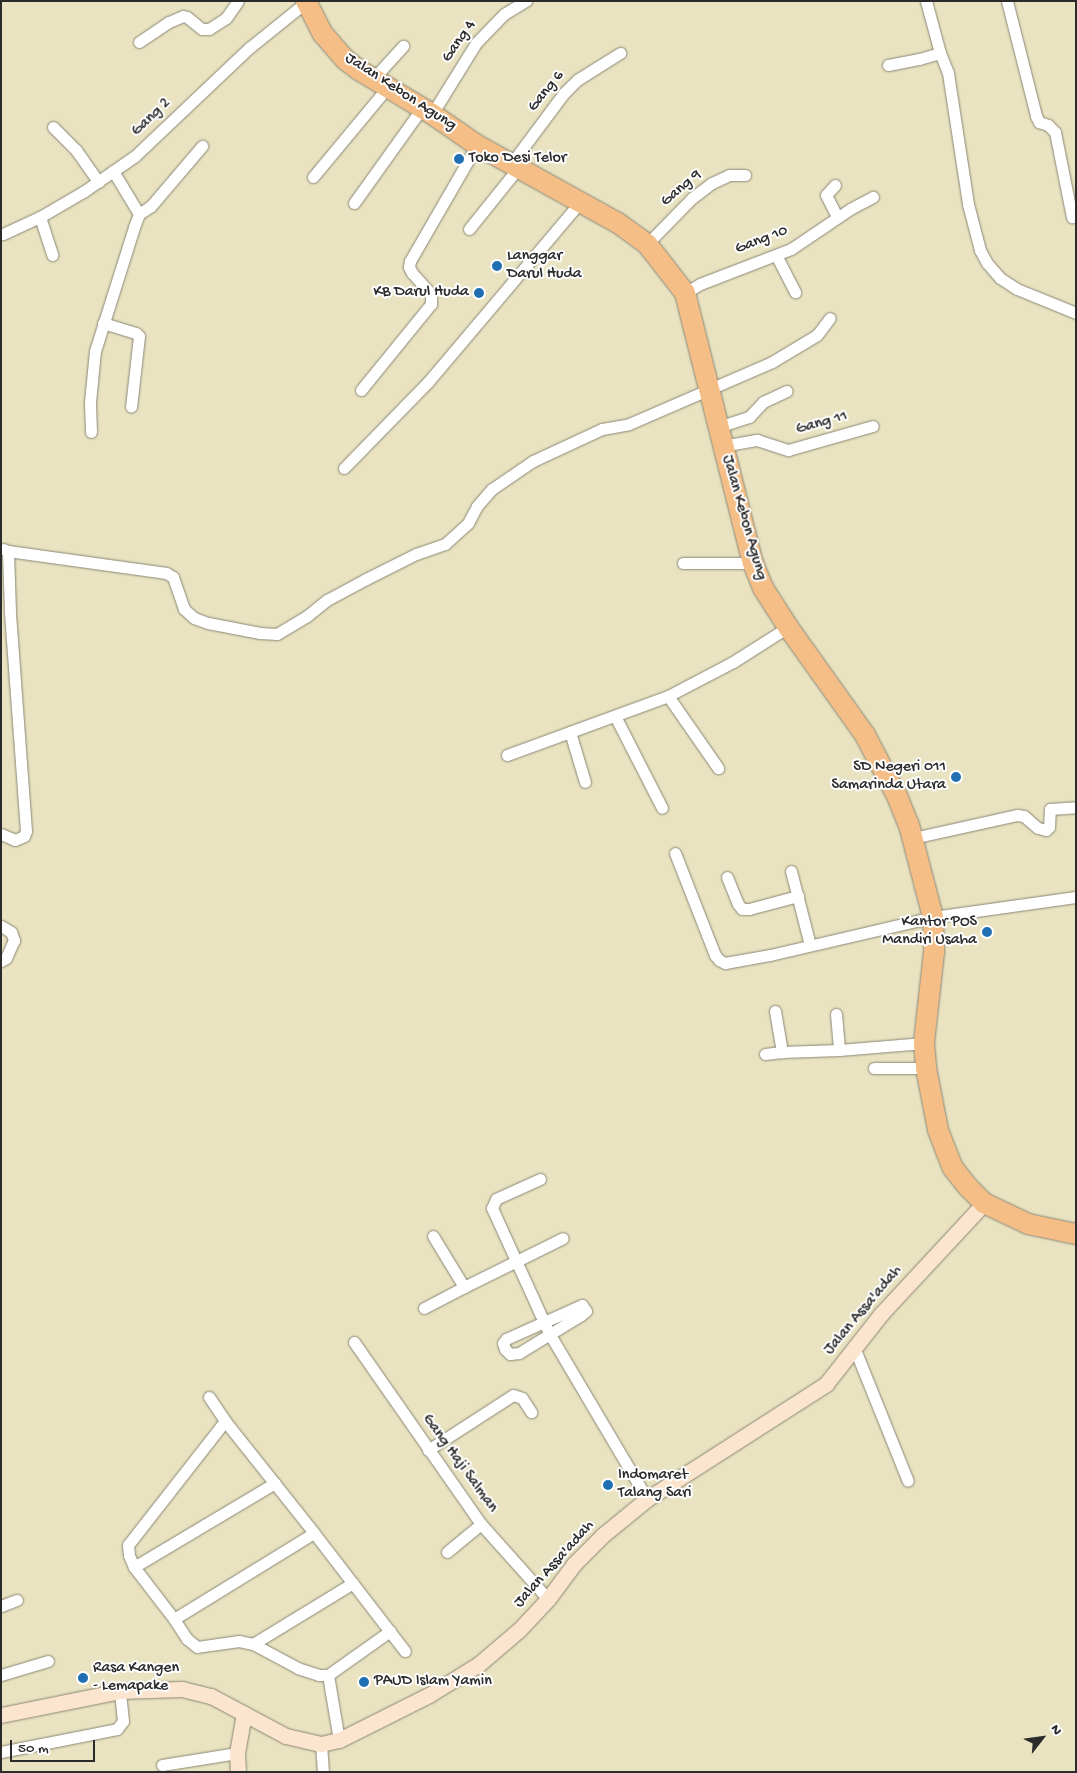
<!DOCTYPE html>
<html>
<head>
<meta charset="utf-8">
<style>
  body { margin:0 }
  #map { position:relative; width:1077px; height:1773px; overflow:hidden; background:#eae3c1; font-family:"Gochi Hand",sans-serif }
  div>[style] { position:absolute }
  .roads { filter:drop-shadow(0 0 1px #8a8776) drop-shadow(0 0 1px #8a8776) }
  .street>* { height:11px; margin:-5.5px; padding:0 5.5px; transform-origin:5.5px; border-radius:5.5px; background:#fff }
  .secondary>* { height:15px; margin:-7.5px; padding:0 7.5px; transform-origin:7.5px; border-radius:7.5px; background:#fbe5cf }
  .highway>* { height:20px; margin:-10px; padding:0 10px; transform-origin:10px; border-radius:10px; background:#f5be86 }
  .dots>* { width:14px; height:14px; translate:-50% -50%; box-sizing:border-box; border:2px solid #fff; border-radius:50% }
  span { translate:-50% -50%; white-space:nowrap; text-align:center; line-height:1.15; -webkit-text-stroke:4px #fff; paint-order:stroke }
  .street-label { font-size:16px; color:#2b2b2b }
  .poi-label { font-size:16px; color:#2b2b2b }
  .left { translate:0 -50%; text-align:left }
  .right { translate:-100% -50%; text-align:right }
  .frame { position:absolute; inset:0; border:2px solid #2b2b2b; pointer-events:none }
  .north { position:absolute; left:1017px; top:1713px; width:50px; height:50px; -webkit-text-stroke:4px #fff; paint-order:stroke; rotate:60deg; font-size:14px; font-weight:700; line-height:20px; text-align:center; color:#2b2b2b }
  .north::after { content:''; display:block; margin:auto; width:18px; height:22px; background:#2b2b2b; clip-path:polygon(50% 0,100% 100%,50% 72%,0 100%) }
  .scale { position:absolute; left:10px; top:1740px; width:85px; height:22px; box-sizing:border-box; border:2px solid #2b2b2b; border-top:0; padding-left:6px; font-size:15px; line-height:18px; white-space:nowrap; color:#2b2b2b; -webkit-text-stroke:4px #fff; paint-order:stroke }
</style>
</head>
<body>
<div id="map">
  <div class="roads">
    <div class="street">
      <div style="left:926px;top:1px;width:54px;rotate:74.9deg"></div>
      <div style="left:940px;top:53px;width:22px;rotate:68deg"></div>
      <div style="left:948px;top:73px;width:133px;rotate:81.3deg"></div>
      <div style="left:968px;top:204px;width:48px;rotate:75.4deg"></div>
      <div style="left:980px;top:250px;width:15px;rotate:62deg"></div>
      <div style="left:987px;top:263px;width:20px;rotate:49deg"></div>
      <div style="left:1000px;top:278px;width:20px;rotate:33deg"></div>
      <div style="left:1017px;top:289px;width:64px;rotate:22.1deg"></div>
      <div style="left:1007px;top:1px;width:119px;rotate:75.8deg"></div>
      <div style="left:1036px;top:116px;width:7px;rotate:63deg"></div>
      <div style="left:1039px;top:122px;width:9px;rotate:18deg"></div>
      <div style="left:1048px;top:125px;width:10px;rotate:45deg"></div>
      <div style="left:1055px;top:132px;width:87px;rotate:78.7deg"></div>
      <div style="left:139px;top:42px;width:36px;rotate:-34deg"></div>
      <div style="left:169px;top:22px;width:15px;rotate:-23deg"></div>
      <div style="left:183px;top:16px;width:4px;rotate:14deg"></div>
      <div style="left:187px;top:17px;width:19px;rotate:39deg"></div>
      <div style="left:202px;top:29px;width:7px"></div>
      <div style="left:209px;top:29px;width:20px;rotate:-33deg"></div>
      <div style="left:226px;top:18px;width:21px;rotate:-55deg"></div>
      <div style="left:888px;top:65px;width:32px;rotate:-11deg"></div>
      <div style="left:919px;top:59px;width:22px;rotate:-16deg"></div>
      <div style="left:373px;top:79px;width:45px;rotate:-47.7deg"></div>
      <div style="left:432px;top:114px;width:84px;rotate:-58.2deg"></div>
      <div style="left:476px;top:43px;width:40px;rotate:-46deg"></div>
      <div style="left:504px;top:14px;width:26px;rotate:-31deg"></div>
      <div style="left:53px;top:127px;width:33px;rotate:45deg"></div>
      <div style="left:76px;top:150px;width:39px;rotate:55deg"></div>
      <div style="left:511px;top:164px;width:89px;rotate:-53.3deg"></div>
      <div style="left:564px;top:93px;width:18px;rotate:-45deg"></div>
      <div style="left:577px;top:80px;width:51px;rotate:-32.1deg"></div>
      <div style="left:113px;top:171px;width:50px;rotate:58.8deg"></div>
      <div style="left:313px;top:177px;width:116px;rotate:-50.3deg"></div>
      <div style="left:835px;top:185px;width:13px;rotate:132deg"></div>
      <div style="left:826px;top:195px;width:25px;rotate:63deg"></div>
      <div style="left:354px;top:203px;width:117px;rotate:-54.4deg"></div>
      <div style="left:40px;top:217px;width:40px;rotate:72deg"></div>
      <div style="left:469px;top:229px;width:78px;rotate:-51.2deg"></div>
      <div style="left:3px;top:234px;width:41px;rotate:-24.7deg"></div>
      <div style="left:40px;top:217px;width:50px;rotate:-30.2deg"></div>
      <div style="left:83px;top:192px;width:63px;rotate:-34.7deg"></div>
      <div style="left:135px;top:156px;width:157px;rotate:-43.5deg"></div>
      <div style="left:249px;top:48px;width:73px;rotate:-38.9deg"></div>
      <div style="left:647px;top:244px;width:64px;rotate:-45.6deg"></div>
      <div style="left:692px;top:198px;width:25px;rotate:-37deg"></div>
      <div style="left:712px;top:183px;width:19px;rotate:-25deg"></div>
      <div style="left:729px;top:175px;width:16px"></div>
      <div style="left:776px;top:255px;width:42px;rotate:62.8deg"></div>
      <div style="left:685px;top:293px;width:17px;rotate:-31deg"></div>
      <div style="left:700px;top:284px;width:97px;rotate:-21deg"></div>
      <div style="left:791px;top:249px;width:71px;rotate:-34.1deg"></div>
      <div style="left:850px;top:209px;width:26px;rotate:-28deg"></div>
      <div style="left:103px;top:323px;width:34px;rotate:17deg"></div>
      <div style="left:136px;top:333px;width:4px;rotate:45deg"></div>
      <div style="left:139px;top:336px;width:71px;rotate:96.4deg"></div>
      <div style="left:361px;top:390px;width:111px;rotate:-50.9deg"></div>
      <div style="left:431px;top:304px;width:10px;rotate:-90deg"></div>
      <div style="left:431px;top:294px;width:28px;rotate:-132deg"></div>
      <div style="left:412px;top:273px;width:7px;rotate:-117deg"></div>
      <div style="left:409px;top:267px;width:6px;rotate:-81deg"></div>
      <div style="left:410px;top:261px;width:134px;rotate:-60deg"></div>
      <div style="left:718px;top:427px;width:33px;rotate:-18deg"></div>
      <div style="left:749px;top:417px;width:21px;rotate:-47deg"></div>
      <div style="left:763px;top:402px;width:26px;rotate:-25deg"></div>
      <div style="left:91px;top:432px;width:30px;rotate:-92deg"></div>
      <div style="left:90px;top:402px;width:51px;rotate:-84.4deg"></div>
      <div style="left:95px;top:351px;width:130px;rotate:-72.5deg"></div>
      <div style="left:134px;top:227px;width:14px;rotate:-69deg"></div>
      <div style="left:139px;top:214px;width:14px;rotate:-34deg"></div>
      <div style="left:151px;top:206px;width:79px;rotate:-49.6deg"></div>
      <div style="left:722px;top:446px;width:36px;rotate:-10deg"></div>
      <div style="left:757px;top:440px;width:33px;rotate:18deg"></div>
      <div style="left:788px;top:450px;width:88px;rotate:-15.8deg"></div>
      <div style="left:344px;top:468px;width:120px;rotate:-45.7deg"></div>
      <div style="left:428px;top:382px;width:237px;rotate:-49.8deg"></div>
      <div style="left:8px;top:551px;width:160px;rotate:7.9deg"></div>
      <div style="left:166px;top:573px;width:8px;rotate:30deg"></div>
      <div style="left:173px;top:577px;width:34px;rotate:71deg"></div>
      <div style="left:184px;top:609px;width:13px;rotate:42deg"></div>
      <div style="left:194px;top:618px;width:15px;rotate:20deg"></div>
      <div style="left:208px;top:623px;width:53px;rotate:10.9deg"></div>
      <div style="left:260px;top:633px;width:17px;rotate:3deg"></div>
      <div style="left:277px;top:634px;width:35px;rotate:-31deg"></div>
      <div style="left:307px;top:616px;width:26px;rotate:-39deg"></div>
      <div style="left:327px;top:600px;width:44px;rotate:-28.3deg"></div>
      <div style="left:366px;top:579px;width:56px;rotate:-26.6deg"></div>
      <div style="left:416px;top:554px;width:31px;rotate:-19deg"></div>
      <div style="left:445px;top:544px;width:31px;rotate:-42deg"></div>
      <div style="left:468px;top:523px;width:19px;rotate:-62deg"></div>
      <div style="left:477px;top:506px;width:23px;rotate:-49deg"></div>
      <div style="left:492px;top:489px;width:50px;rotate:-34.3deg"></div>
      <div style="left:533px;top:461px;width:76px;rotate:-24.9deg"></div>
      <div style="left:602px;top:429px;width:27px;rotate:-10deg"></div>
      <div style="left:629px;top:424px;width:156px;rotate:-23.4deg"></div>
      <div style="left:772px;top:362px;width:52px;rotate:-31deg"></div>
      <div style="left:817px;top:335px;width:21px;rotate:-53deg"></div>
      <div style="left:683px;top:563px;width:70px"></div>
      <div style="left:668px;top:696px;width:88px;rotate:55.2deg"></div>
      <div style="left:615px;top:716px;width:103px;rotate:62.9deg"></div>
      <div style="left:570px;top:732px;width:52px;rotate:73.3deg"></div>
      <div style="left:507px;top:755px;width:171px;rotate:-20.1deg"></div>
      <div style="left:668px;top:696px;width:73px;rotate:-27.6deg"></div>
      <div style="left:733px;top:662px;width:65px;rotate:-32.5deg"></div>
      <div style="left:1px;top:834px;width:15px;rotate:23deg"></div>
      <div style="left:15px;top:840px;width:10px;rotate:-24deg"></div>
      <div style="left:24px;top:836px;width:5px;rotate:-68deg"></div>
      <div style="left:26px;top:831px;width:220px;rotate:-94.2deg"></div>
      <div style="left:10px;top:612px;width:61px;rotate:-91.9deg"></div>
      <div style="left:8px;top:551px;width:5px;rotate:-158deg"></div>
      <div style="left:913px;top:838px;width:107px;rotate:-12.5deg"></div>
      <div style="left:1017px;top:815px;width:7px;rotate:8deg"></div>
      <div style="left:1024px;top:816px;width:18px;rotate:41deg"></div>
      <div style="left:1038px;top:828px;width:8px;rotate:14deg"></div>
      <div style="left:1046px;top:830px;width:4px;rotate:-45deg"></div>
      <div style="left:1049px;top:827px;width:18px;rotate:-87deg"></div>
      <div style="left:1050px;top:809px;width:26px;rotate:-4deg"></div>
      <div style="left:675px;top:853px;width:110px;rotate:68.6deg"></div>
      <div style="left:715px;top:955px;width:6px;rotate:51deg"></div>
      <div style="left:719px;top:960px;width:7px;rotate:27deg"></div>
      <div style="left:725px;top:963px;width:46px;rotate:-10.1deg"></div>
      <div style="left:770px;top:955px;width:167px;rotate:-13.1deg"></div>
      <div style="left:933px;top:917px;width:144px;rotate:-8deg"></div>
      <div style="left:791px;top:871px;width:76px;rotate:75.6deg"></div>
      <div style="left:727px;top:877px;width:29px;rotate:68deg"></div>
      <div style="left:738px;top:904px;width:6px;rotate:51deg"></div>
      <div style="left:742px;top:909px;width:7px"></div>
      <div style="left:749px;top:909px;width:51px;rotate:-14.9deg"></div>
      <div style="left:1px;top:926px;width:12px;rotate:31deg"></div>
      <div style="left:11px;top:932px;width:9px;rotate:69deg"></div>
      <div style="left:14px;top:940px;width:20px;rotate:114deg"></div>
      <div style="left:6px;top:958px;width:6px;rotate:149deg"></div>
      <div style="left:775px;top:1011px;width:42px;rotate:80.3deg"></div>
      <div style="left:782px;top:1052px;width:57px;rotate:-2deg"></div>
      <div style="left:839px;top:1050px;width:85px;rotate:-4.7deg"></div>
      <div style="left:836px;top:1014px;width:36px;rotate:85deg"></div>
      <div style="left:765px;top:1054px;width:17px;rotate:-7deg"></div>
      <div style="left:874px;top:1068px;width:52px"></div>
      <div style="left:540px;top:1179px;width:48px;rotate:155.6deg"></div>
      <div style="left:496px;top:1199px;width:10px;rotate:114deg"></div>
      <div style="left:492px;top:1208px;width:137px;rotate:65.5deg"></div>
      <div style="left:549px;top:1333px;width:193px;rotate:59.4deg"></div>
      <div style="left:433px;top:1236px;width:60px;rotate:58.7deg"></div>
      <div style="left:464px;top:1287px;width:110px;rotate:-26.3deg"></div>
      <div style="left:582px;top:1305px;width:7px;rotate:56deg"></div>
      <div style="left:586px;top:1311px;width:6px;rotate:141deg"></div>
      <div style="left:581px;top:1315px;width:73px;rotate:148.5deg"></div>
      <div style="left:519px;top:1353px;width:9px;rotate:174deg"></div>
      <div style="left:510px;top:1354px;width:7px;rotate:-135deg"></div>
      <div style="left:505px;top:1349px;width:6px;rotate:-108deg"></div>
      <div style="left:503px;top:1343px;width:5px;rotate:-53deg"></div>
      <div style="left:506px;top:1339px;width:83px;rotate:-24.1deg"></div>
      <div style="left:424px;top:1308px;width:45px;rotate:-27.7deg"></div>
      <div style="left:354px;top:1342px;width:222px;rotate:55.1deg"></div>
      <div style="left:481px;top:1524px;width:101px;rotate:48.2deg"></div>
      <div style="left:854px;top:1347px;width:144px;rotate:68.1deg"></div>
      <div style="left:209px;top:1397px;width:29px;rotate:56deg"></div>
      <div style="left:428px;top:1450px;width:101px;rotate:-32.9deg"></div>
      <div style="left:513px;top:1395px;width:9px;rotate:18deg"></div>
      <div style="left:522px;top:1398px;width:17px;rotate:57deg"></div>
      <div style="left:447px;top:1552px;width:44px;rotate:-39.5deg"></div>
      <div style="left:134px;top:1567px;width:164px;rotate:-30.8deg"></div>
      <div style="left:1px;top:1606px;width:17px;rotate:-21deg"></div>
      <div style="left:174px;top:1619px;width:164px;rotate:-31.6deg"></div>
      <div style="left:390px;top:1631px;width:76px;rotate:144.6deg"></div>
      <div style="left:328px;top:1675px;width:9px;rotate:180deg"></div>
      <div style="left:319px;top:1675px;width:22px;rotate:-162deg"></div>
      <div style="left:298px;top:1668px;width:51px;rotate:-151.9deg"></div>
      <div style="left:253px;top:1644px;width:14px;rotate:-168deg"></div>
      <div style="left:239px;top:1641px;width:42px;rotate:171.9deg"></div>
      <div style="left:197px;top:1647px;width:13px;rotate:-141deg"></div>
      <div style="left:187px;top:1639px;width:24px;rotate:-123deg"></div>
      <div style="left:174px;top:1619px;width:66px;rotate:-127.6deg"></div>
      <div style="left:134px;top:1567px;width:13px;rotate:-113deg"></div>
      <div style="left:129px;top:1555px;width:10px;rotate:-96deg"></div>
      <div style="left:128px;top:1545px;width:157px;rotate:-52deg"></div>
      <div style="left:225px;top:1421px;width:143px;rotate:51.5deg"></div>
      <div style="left:314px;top:1533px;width:149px;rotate:52.4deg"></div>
      <div style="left:253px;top:1644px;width:117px;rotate:-31.4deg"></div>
      <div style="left:1px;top:1675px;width:49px;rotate:-16.6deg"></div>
      <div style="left:328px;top:1675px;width:66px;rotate:80.4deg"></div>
      <div style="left:321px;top:1744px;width:28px;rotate:86deg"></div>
      <div style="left:1px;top:1752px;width:118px;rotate:-11.2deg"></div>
      <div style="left:117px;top:1729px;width:10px;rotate:-53deg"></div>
      <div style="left:123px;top:1721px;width:30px;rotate:-96deg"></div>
      <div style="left:162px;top:1765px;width:76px;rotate:-9.1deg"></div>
    </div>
    <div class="secondary">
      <div style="left:1px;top:1715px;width:121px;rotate:-11.4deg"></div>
      <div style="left:120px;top:1691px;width:62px;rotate:-1.8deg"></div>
      <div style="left:182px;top:1689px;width:30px;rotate:14deg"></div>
      <div style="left:211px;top:1696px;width:85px;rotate:28.1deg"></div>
      <div style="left:286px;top:1736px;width:36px;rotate:13deg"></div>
      <div style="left:321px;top:1744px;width:18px;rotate:-13deg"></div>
      <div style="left:339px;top:1740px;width:101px;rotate:-26.6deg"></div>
      <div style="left:429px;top:1695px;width:59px;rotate:-31.8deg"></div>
      <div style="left:479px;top:1664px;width:52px;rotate:-40.4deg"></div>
      <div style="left:519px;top:1630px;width:42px;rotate:-46.9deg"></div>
      <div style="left:548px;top:1599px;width:44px;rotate:-53.4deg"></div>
      <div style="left:574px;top:1564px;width:41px;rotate:-45deg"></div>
      <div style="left:603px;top:1535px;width:57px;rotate:-39.3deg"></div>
      <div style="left:647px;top:1499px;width:213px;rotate:-32.7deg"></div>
      <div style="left:826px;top:1384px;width:89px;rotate:-51.8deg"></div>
      <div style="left:881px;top:1314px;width:151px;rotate:-47.1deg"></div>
      <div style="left:238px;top:1772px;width:19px;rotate:-93deg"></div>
      <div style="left:237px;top:1753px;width:40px;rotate:-80deg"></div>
    </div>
    <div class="highway">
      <div style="left:306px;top:1px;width:37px;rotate:63deg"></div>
      <div style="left:323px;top:34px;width:35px;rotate:49deg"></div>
      <div style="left:346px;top:60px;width:16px;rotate:38deg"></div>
      <div style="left:359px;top:70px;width:85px;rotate:31.1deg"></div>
      <div style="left:432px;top:114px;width:55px;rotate:34.6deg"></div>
      <div style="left:477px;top:145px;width:161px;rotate:29deg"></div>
      <div style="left:618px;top:223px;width:36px;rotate:36deg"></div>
      <div style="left:647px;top:244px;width:62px;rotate:52.2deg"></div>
      <div style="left:685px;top:293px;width:278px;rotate:75.9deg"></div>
      <div style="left:753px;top:563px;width:27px;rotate:68deg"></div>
      <div style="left:763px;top:588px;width:46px;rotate:57.3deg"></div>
      <div style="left:788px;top:627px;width:133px;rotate:54.5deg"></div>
      <div style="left:865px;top:735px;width:69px;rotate:62.3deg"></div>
      <div style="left:897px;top:796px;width:31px;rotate:68deg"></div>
      <div style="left:909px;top:825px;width:95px;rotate:75.4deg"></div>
      <div style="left:933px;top:917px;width:35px;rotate:88deg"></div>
      <div style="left:934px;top:952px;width:92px;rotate:96.3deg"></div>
      <div style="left:924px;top:1043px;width:25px;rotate:85deg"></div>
      <div style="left:926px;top:1068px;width:63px;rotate:79deg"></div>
      <div style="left:938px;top:1130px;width:22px;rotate:69deg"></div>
      <div style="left:946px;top:1151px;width:18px;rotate:68deg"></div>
      <div style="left:953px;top:1168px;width:24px;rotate:52deg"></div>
      <div style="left:968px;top:1187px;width:23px;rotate:45deg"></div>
      <div style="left:984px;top:1203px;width:49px;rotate:25.5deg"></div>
      <div style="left:1028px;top:1224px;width:49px;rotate:11.8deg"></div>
    </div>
  </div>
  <div class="dots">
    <div style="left:459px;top:159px;background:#1f6fb2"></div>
    <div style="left:497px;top:266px;background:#1f6fb2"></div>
    <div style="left:479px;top:293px;background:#1f6fb2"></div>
    <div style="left:956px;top:777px;background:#1f6fb2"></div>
    <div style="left:987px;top:932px;background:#1f6fb2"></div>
    <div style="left:608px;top:1485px;background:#1f6fb2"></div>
    <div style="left:83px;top:1678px;background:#1f6fb2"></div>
    <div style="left:364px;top:1682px;background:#1f6fb2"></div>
  </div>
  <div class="street-label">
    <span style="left:460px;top:42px;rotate:-55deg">Gang 4</span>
    <span style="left:547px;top:92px;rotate:-51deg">Gang 6</span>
    <span style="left:400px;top:93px;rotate:33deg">Jalan Kebon Agung</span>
    <span style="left:152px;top:118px;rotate:-44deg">Gang 2</span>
    <span style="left:682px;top:189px;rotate:-40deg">Gang 9</span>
    <span style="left:762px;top:241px;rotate:-21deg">Gang 10</span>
    <span style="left:822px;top:424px;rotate:-16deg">Gang 11</span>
    <span style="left:743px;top:518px;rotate:74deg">Jalan Kebon Agung</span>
    <span style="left:864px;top:1311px;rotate:-50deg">Jalan Assa'adah</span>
    <span style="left:459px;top:1464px;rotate:54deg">Gang Haji Salman</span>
    <span style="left:555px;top:1565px;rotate:-48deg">Jalan Assa'adah</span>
  </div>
  <div class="poi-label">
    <span class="left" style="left:469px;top:159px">Toko Desi Telor</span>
    <span class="left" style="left:507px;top:266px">Langgar<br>Darul Huda</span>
    <span class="right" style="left:469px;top:293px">KB Darul Huda</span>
    <span class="right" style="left:946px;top:777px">SD Negeri 011<br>Samarinda Utara</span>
    <span class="right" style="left:977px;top:932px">Kantor POS<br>Mandiri Usaha</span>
    <span class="left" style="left:618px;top:1485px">Indomaret<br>Talang Sari</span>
    <span class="left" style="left:93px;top:1678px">Rasa Kangen<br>- Lemapake</span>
    <span class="left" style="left:374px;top:1682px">PAUD Islam Yamin</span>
  </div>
  <div class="frame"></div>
  <div class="north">N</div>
  <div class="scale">50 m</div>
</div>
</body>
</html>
